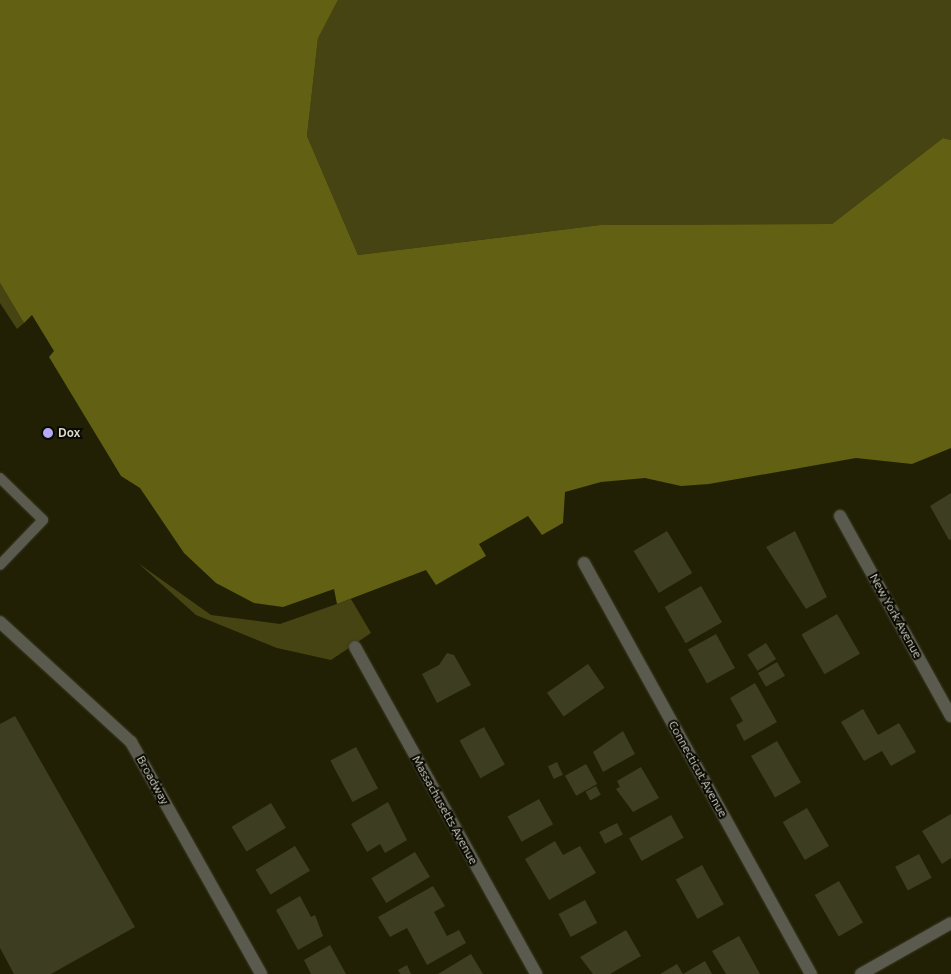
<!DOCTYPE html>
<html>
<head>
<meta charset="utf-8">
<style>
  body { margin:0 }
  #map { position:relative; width:951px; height:974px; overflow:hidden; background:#212005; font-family:Ubuntu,sans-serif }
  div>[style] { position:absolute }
  .green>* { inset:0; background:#464412 }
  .water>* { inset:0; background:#626012 }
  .building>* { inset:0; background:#3d3d21; transform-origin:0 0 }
  .roads { filter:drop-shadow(0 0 1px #3b3a21) drop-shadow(0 0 1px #3b3a21) }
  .service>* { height:10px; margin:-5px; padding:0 5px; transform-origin:5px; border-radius:5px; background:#5a5a4e }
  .minor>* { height:12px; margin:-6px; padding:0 6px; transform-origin:6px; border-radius:6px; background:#5a5a4e }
  .dots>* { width:14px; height:14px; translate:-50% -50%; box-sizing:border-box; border:2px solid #0a0902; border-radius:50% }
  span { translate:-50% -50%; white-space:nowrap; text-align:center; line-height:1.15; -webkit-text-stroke:4px #0a0902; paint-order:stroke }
  .poi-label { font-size:12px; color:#dbdbcb; font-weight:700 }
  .left { translate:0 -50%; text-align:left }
  .street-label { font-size:12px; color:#dbdbcb }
</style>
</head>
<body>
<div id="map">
  <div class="green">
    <div style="clip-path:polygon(338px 0,951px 0,951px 140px,943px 138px,832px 224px,600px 225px,358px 255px,307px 136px,318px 37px)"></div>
    <div style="clip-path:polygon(0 283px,24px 323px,17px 329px,0 303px)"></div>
    <div style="clip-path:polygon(138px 563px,211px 615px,280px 624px,351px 599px,371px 633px,331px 660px,277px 648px,196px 615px)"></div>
  </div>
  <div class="water">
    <div style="clip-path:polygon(0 0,338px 0,318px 38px,307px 136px,358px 255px,600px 225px,832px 224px,943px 138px,951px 140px,951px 448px,912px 464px,856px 458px,709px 484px,681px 486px,645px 478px,601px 482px,565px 492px,563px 523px,542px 535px,528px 516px,479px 544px,486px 556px,436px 585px,426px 570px,337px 604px,334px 589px,283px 607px,254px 603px,216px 583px,184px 553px,140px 488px,121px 476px,49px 357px,54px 351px,32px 315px,24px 323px,0 283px)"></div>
  </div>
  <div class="building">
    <div style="clip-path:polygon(951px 493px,951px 539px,949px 540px,930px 506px)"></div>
    <div style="left:667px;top:531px;width:49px;height:39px;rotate:59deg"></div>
    <div style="clip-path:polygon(795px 531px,827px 597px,806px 609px,766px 547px)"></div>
    <div style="left:701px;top:586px;width:42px;height:42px;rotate:60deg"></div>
    <div style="left:837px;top:614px;width:46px;height:41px;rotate:60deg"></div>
    <div style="left:716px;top:634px;width:39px;height:32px;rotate:61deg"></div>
    <div style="left:766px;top:643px;width:19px;height:22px;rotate:58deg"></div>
    <div style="clip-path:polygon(447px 653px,454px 655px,471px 685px,437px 703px,422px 674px,439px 665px)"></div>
    <div style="left:777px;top:662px;width:16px;height:22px;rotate:60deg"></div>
    <div style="left:588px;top:664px;width:29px;height:50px;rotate:55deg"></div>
    <div style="clip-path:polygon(755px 683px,777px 722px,744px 741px,736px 725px,743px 721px,730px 698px)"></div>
    <div style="clip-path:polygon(863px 709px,878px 735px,899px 723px,916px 752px,891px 766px,882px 751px,864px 761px,841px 722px)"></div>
    <div style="clip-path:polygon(15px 716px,135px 927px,51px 974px,14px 974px,0 948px,0 724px)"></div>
    <div style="left:484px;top:727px;width:43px;height:28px;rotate:61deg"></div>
    <div style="clip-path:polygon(623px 731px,635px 754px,603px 772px,593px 752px)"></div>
    <div style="left:777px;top:741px;width:48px;height:30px;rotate:60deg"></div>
    <div style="left:356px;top:747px;width:47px;height:29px;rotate:62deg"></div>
    <div style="left:557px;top:762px;width:14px;height:10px;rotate:65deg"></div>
    <div style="left:586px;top:764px;width:23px;height:24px;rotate:61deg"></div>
    <div style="clip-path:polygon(641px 767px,659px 798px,633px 812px,616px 789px,620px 787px,617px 781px)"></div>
    <div style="left:596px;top:786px;width:10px;height:12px;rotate:61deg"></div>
    <div style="left:539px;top:799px;width:29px;height:36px;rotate:61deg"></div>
    <div style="clip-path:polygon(388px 802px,407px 840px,385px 853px,380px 844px,367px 852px,351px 824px)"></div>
    <div style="left:271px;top:803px;width:29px;height:46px;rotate:59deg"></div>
    <div style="left:807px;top:808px;width:44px;height:28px;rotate:60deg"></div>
    <div style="clip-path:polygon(951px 814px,951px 858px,942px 864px,922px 831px)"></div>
    <div style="left:671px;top:815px;width:26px;height:48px;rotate:61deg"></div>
    <div style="left:617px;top:823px;width:13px;height:20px;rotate:63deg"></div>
    <div style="clip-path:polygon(555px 841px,563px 855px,580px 846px,596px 873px,549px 900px,525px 859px)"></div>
    <div style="left:295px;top:846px;width:29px;height:46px;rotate:59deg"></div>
    <div style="left:415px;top:852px;width:29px;height:51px;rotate:59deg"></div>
    <div style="left:919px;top:854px;width:27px;height:27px;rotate:62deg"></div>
    <div style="left:702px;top:865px;width:45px;height:30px;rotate:61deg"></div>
    <div style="left:839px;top:881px;width:48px;height:28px;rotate:60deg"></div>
    <div style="clip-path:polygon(433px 886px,445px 906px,434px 912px,447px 936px,459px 930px,466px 943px,427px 965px,407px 928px,390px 937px,378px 917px)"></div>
    <div style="clip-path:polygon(300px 896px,311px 917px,315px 915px,323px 936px,298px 950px,276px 910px)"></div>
    <div style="left:585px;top:900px;width:26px;height:30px;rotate:62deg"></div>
    <div style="clip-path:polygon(626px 930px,641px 956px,610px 974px,593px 974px,580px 957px)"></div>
    <div style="clip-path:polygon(739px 936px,760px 974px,726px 974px,712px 951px)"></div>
    <div style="clip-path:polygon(330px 945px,346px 974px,311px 974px,304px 960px)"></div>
    <div style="clip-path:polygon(471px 954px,483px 974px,438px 974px)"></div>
    <div style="clip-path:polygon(705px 961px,712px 974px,683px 974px)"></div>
    <div style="clip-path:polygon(677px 964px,683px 974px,660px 974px)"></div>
    <div style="clip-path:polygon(407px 965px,411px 974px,400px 974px,398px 970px)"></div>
  </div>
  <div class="roads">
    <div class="service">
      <div style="left:0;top:478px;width:60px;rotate:44.3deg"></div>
      <div style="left:43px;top:520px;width:62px;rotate:133.7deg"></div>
    </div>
    <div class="minor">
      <div style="left:840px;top:516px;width:229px;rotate:61deg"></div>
      <div style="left:584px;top:563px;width:470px;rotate:61.1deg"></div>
      <div style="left:0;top:622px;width:178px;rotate:42.5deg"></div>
      <div style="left:131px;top:742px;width:266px;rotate:60.7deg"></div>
      <div style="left:355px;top:647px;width:374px;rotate:61deg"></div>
      <div style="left:861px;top:974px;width:103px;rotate:-29.5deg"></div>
    </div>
  </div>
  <div class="dots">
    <div style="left:48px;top:433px;background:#b4acf9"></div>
  </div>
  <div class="poi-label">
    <span class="left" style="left:58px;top:433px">Dox</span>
  </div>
  <div class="street-label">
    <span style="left:896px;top:616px;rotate:61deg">New York Avenue</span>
    <span style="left:698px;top:769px;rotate:61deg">Connecticut Avenue</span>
    <span style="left:153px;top:780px;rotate:61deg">Broadway</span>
    <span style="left:445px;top:810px;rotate:61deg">Massachusetts Avenue</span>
  </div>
</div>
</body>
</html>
